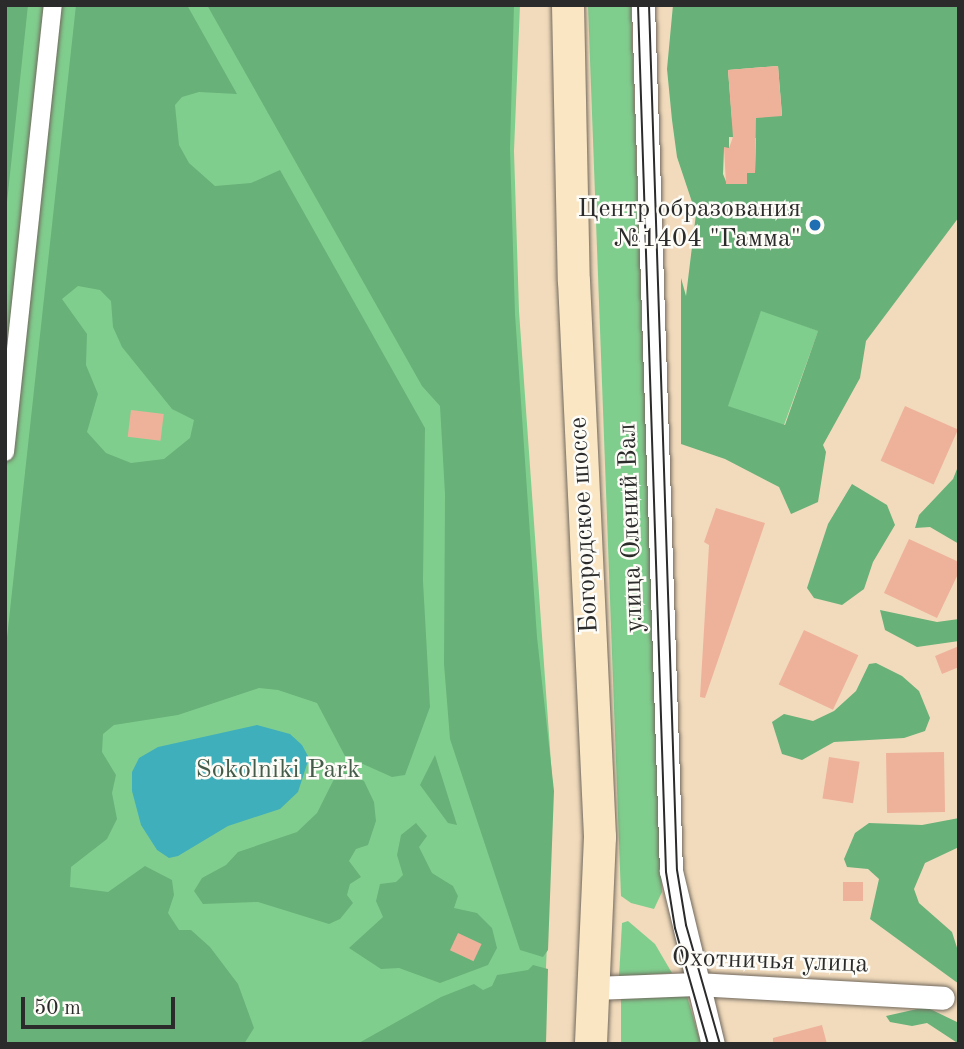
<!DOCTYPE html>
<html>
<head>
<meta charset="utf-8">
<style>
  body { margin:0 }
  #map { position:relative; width:964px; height:1049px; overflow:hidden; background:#f2dbbc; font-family:"Old Standard TT",serif }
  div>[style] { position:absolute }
  .green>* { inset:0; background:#80ce8e; transform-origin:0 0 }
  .forest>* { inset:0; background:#68b179 }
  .water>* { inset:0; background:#3fafbb }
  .building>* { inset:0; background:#eeb29a; transform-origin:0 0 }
  .roads { filter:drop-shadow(0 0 2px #71695e) drop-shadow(0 0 2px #71695e) }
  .pedestrian>* { height:18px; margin:-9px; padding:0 9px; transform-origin:9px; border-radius:9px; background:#fff }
  .minor>* { height:23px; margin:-11.5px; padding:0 11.5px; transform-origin:11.5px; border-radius:11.5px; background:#fff }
  .secondary>* { height:32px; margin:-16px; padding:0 16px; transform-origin:16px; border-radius:16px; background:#fbe6c4 }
  .tram>* { height:2px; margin:-1px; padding:0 1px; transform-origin:1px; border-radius:1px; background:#2b2b2b }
  .dots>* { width:19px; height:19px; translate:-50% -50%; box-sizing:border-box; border:4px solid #fdfcf7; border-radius:50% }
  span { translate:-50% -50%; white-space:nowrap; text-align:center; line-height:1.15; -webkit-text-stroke:5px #fdfcf7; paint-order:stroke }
  .poi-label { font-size:26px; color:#2b2b2b }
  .right { translate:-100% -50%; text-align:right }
  .street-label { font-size:26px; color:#2b2b2b }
  .park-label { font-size:26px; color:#445c49 }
  .frame { position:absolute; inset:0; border:7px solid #2b2b2b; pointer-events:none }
  .scale { position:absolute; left:21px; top:997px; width:154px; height:32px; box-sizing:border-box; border:4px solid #2b2b2b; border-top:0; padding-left:9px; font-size:21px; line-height:24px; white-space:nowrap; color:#2b2b2b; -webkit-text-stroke:5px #fdfcf7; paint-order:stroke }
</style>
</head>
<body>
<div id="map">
  <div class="green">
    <div style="clip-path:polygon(5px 5px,520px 5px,514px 151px,519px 311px,553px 791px,543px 1044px,5px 1044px)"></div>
    <div style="clip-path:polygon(588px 5px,631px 5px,662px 892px,654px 909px,631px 903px,621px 896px)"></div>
    <div style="left:761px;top:310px;width:61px;height:102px;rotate:20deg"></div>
    <div style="clip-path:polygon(628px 921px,655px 944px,672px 973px,619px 977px,622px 923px)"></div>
    <div style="clip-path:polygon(687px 996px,701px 1044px,621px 1044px,621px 999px)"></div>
  </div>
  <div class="forest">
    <div style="clip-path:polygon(5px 5px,28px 5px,5px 221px)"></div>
    <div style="clip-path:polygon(evenodd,76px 5px,187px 5px,237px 94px,199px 92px,182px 97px,175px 105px,179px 145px,189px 163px,215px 186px,251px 183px,280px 170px,425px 428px,423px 581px,430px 707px,405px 775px,392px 777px,345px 756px,317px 703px,278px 690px,259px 688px,178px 715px,114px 725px,103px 734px,102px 752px,116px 775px,112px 793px,117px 819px,107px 839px,71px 867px,70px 887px,108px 892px,145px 866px,172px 880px,174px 895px,168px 913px,179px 930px,191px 930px,210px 947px,238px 984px,254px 1028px,244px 1044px,5px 1044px,5px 656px,76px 5px,78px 286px,100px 290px,111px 301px,113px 327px,122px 347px,172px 409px,194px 420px,190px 438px,164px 459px,131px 463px,106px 453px,87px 432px,98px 394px,86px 365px,87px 334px,62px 299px,78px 286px)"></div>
    <div style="clip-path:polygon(207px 5px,514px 5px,510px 149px,515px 314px,537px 637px,554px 791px,548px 950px,543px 957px,520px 950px,450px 739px,444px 664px,445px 494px,440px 406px,422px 386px)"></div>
    <div style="clip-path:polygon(evenodd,673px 5px,959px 5px,959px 217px,866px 341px,860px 378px,823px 445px,826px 452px,818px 502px,791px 514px,779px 487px,725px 459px,681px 444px,681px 278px,686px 296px,696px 214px,677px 157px,672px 120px,667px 69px,673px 5px,778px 66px,782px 115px,732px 119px,728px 70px,778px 66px,673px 5px,729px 137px,756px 138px,755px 173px,747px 173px,747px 184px,727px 184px,723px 174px,724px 148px,729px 148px,729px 137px,673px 5px,761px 311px,818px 331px,785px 425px,728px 406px,761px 311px)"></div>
    <div style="clip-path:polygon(959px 464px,959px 544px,930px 527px,915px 528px,919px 515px,953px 479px)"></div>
    <div style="clip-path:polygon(852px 484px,887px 505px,895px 525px,873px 562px,864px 589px,842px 605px,814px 598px,807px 588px,828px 524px)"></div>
    <div style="clip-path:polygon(880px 610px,937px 622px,959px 619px,959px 641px,917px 647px,885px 630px)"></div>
    <div style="clip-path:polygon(876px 663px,902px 676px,919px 691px,930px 718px,925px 731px,904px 738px,834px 742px,802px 760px,782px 754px,772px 722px,784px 714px,813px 721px,834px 711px,856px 691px,869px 664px)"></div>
    <div style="clip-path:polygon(435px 755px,457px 825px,448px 823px,420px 785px)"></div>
    <div style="clip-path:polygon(339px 769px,364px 781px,374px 802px,376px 821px,368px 845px,356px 849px,349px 861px,361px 877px,350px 884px,347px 895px,353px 903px,340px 919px,329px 924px,258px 902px,203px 904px,194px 891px,202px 878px,226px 865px,238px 852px,297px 832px,317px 813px)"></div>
    <div style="clip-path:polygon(959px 818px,959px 847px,925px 863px,914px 889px,919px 903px,952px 932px,959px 954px,959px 984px,870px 919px,879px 879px,868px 869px,847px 867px,844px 859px,855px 833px,869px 823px,922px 825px)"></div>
    <div style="clip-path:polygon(416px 823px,427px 836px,419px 847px,432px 873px,453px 886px,458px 896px,454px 908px,477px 913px,492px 928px,497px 948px,488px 965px,440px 983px,399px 968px,381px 969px,349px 948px,383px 917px,376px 901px,380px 884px,396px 882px,403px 875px,397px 855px,401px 835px)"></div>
    <div style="clip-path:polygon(533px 965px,548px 969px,546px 1044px,357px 1044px,441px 997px,474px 984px,483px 990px,492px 986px,497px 975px,528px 970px)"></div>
    <div style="clip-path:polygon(926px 1007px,959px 1023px,959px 1044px,927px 1023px,912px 1026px,890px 1022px,886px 1016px)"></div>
  </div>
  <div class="water">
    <div style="clip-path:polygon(257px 725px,290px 734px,302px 745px,309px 758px,298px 792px,280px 809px,228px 826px,178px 856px,169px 858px,157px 850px,141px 825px,132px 791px,132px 772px,139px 758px,158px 747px)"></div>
  </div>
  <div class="building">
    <div style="clip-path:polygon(778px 66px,782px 116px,756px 118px,755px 173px,747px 173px,747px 184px,726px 184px,724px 147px,729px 148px,733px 137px,728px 70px)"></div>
    <div style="left:905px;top:406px;width:58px;height:60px;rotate:24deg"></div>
    <div style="left:131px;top:410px;width:33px;height:27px;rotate:7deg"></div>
    <div style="clip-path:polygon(716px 508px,765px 523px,705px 698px,700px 697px,709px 545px,704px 542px)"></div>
    <div style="clip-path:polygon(909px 539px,959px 562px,959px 572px,937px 618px,884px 593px)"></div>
    <div style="left:804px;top:630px;width:60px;height:60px;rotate:25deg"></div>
    <div style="clip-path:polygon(959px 646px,959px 667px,942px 674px,935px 656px)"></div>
    <div style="left:944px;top:752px;width:60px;height:58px;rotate:89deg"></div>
    <div style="left:829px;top:757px;width:31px;height:42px;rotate:9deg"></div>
    <div style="left:843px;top:882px;width:20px;height:19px"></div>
    <div style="left:458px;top:933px;width:26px;height:19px;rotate:25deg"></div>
    <div style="clip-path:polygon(822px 1025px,827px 1044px,773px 1044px,773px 1038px)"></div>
  </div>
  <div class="roads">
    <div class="pedestrian">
      <div style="left:5px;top:452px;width:450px;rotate:-83.9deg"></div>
    </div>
    <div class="minor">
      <div style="left:643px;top:5px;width:866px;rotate:88.15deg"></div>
      <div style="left:671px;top:871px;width:178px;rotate:76.4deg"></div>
      <div style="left:594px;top:988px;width:102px;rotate:-2.2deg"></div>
      <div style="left:696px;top:984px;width:247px;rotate:3.2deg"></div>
    </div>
    <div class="secondary">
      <div style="left:568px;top:5px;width:276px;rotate:88.8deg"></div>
      <div style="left:574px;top:281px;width:557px;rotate:87.32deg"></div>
      <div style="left:600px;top:837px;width:207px;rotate:92.5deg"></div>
    </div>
  </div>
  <div class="tram">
    <div style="left:638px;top:5px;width:867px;rotate:88.15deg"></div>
    <div style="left:666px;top:872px;width:57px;rotate:80.9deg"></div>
    <div style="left:675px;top:928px;width:121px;rotate:74.1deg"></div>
    <div style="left:649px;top:5px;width:865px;rotate:88.15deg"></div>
    <div style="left:677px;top:870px;width:56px;rotate:80.7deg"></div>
    <div style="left:686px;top:925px;width:124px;rotate:74.1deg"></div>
  </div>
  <div class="dots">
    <div style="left:815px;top:225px;background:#1f6fb2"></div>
  </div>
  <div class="poi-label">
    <span class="right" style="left:801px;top:225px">Центр образования<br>№1404 "Гамма"</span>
  </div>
  <div class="street-label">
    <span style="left:585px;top:525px;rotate:-93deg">Богородское шоссе</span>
    <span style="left:632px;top:528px;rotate:-92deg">улица Олений Вал</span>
    <span style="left:770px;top:962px;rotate:2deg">Охотничья улица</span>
  </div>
  <div class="park-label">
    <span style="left:278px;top:771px">Sokolniki Park</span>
  </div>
  <div class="frame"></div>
  <div class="scale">50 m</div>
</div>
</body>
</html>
